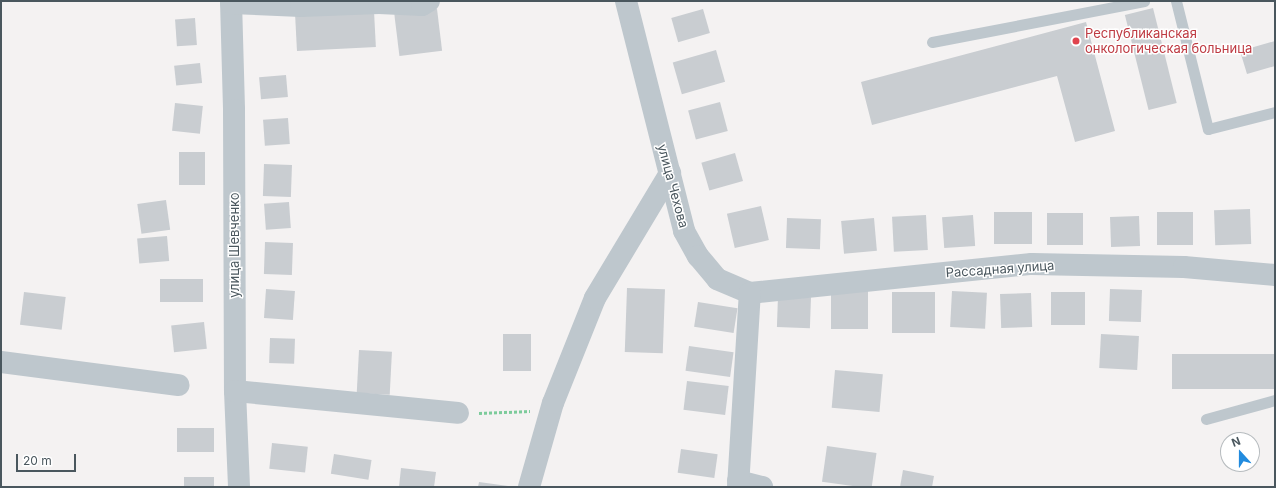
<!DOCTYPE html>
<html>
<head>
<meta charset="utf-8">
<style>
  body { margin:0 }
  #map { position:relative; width:1276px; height:488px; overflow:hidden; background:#f4f2f2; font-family:Inter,sans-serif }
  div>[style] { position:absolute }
  .building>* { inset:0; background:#c9cdd1; transform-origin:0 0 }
  .path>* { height:2.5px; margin-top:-1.25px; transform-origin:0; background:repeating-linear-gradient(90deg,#7ccb9b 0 3px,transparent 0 5px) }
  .lane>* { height:11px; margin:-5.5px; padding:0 5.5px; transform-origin:5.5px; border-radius:5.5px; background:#bec7cd }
  .street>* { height:22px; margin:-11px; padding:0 11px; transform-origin:11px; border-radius:11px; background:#bec7cd }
  .dots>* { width:11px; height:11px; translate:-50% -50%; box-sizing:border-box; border:2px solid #fff; border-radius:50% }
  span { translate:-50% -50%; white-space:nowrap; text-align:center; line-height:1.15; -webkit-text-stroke:3px #fff; paint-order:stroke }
  .health-label { font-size:13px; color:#be3a42 }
  .left { translate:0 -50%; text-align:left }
  .street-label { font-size:13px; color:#4a575e }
  .frame { position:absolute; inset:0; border:2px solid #4a575e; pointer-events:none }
  .north { position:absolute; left:1220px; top:432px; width:40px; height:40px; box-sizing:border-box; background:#fff; border:1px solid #b7bcbf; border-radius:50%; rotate:339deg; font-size:11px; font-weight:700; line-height:16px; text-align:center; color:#4a575e }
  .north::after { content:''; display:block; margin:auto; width:14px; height:18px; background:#228bde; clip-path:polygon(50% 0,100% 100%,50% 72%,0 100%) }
  .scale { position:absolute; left:16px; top:454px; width:60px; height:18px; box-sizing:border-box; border:2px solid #4a575e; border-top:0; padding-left:5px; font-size:12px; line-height:14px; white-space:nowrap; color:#4a575e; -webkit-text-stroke:3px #fff; paint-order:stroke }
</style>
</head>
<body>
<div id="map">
  <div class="building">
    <div style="left:1153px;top:8px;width:98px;height:29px;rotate:76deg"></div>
    <div style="left:437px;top:9px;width:42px;height:43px;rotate:83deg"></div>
    <div style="left:703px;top:9px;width:25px;height:33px;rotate:74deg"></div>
    <div style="left:374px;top:11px;width:36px;height:79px;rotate:87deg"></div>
    <div style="left:195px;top:18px;width:27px;height:20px;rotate:86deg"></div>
    <div style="clip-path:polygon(1086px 22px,1115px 131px,1075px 142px,1057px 76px,872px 125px,861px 82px)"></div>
    <div style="clip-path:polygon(1275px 41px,1275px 66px,1247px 74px,1240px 51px)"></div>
    <div style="left:716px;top:50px;width:33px;height:45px;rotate:74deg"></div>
    <div style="left:200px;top:63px;width:20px;height:26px;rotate:84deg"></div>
    <div style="left:286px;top:75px;width:22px;height:27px;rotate:85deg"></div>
    <div style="left:720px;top:102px;width:30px;height:33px;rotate:75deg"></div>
    <div style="left:175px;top:103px;width:28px;height:28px;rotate:6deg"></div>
    <div style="left:288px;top:118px;width:26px;height:25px;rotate:86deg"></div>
    <div style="left:179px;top:152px;width:26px;height:33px"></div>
    <div style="left:735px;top:153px;width:29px;height:35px;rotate:74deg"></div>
    <div style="left:264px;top:164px;width:28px;height:32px;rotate:2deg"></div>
    <div style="left:166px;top:200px;width:30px;height:29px;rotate:82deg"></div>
    <div style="left:289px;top:202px;width:26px;height:25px;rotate:86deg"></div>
    <div style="left:761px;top:206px;width:35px;height:35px;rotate:77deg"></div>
    <div style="left:1250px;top:209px;width:35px;height:36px;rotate:88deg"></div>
    <div style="left:994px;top:212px;width:38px;height:32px"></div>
    <div style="left:1157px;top:212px;width:36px;height:33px"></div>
    <div style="left:1083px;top:213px;width:32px;height:36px;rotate:90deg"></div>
    <div style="left:926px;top:215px;width:35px;height:34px;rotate:87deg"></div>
    <div style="left:973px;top:215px;width:31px;height:31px;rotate:86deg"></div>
    <div style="left:1139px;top:216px;width:30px;height:29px;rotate:88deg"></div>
    <div style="left:787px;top:218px;width:34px;height:30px;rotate:2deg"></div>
    <div style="left:874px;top:218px;width:33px;height:33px;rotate:85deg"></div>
    <div style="left:167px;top:236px;width:25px;height:30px;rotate:85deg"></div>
    <div style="left:265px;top:242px;width:28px;height:32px;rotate:2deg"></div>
    <div style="left:203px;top:279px;width:23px;height:43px;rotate:90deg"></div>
    <div style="left:627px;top:288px;width:38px;height:64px;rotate:2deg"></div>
    <div style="left:266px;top:289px;width:29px;height:29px;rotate:4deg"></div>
    <div style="left:1110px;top:289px;width:32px;height:32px;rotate:2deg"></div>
    <div style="left:868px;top:290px;width:39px;height:37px;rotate:90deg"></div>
    <div style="left:952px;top:291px;width:35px;height:36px;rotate:3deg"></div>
    <div style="left:24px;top:292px;width:42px;height:33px;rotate:7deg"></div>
    <div style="left:892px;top:292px;width:43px;height:41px"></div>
    <div style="left:1051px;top:292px;width:34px;height:33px"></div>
    <div style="left:1031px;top:293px;width:34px;height:31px;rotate:88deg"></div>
    <div style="left:778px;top:296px;width:33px;height:31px;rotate:2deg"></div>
    <div style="left:698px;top:302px;width:40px;height:25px;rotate:9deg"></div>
    <div style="left:204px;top:322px;width:27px;height:33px;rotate:84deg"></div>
    <div style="left:503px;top:334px;width:28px;height:37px"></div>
    <div style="left:1101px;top:334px;width:38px;height:34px;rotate:3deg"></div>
    <div style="left:270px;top:338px;width:25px;height:25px;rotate:2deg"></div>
    <div style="left:689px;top:346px;width:45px;height:25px;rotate:8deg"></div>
    <div style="left:359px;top:350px;width:33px;height:43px;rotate:3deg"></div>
    <div style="left:1275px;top:354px;width:35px;height:103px;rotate:90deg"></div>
    <div style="left:835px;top:370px;width:48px;height:38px;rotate:5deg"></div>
    <div style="left:687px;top:381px;width:42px;height:29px;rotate:7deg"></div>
    <div style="left:177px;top:428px;width:37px;height:24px"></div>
    <div style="left:272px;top:443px;width:36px;height:26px;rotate:6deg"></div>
    <div style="left:827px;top:446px;width:50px;height:36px;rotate:8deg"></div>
    <div style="left:681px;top:449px;width:37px;height:24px;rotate:8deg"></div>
    <div style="left:334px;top:454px;width:38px;height:20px;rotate:9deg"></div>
    <div style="clip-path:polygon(401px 468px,436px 472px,434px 487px,399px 487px)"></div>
    <div style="clip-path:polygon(903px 470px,934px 476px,932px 487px,900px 487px)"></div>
    <div style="left:214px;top:477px;width:10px;height:30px;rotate:90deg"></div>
    <div style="clip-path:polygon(479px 482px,508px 486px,508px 487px,478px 487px)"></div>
  </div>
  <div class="path">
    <div style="left:479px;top:413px;width:51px;rotate:-2.2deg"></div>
  </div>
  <div class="lane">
    <div style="left:1176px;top:1px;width:132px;rotate:76deg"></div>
    <div style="left:1208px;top:129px;width:69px;rotate:-14.2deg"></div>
    <div style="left:932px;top:42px;width:216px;rotate:-10.9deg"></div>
    <div style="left:1206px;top:419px;width:72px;rotate:-15.4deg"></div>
  </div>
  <div class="street">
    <div style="left:231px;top:1px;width:109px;rotate:88.4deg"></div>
    <div style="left:234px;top:110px;width:281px;rotate:89.8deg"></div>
    <div style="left:235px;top:391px;width:96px;rotate:87.6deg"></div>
    <div style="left:626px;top:1px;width:237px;rotate:75.8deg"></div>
    <div style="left:684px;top:231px;width:29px;rotate:61deg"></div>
    <div style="left:698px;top:256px;width:30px;rotate:50deg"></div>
    <div style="left:717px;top:279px;width:36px;rotate:23deg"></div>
    <div style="left:750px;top:293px;width:283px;rotate:-5.9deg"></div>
    <div style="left:1032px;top:264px;width:152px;rotate:1.1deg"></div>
    <div style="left:1184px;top:267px;width:91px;rotate:5deg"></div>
    <div style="left:231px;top:3px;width:70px;rotate:2.5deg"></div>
    <div style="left:301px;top:6px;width:78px;rotate:-2.2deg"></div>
    <div style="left:379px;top:3px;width:43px;rotate:2.7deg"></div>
    <div style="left:422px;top:5px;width:8px;rotate:-30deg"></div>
    <div style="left:1px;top:362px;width:179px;rotate:7.4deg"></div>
    <div style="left:235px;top:391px;width:224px;rotate:5.6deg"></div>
    <div style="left:738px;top:481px;width:25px;rotate:14deg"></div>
    <div style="left:529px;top:487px;width:87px;rotate:-74.1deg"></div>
    <div style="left:553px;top:403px;width:113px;rotate:-68.2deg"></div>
    <div style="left:595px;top:298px;width:146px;rotate:-59deg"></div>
    <div style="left:738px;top:487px;width:194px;rotate:-86.5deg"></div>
  </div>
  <div class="dots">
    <div style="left:1076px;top:41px;background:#e0444e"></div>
  </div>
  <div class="health-label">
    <span class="left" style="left:1085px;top:41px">Республиканская<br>онкологическая больница</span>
  </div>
  <div class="street-label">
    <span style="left:673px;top:186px;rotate:75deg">улица Чехова</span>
    <span style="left:234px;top:245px;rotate:-90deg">улица Шевченко</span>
    <span style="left:1000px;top:269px;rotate:-4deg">Рассадная улица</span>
  </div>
  <div class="frame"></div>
  <div class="north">N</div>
  <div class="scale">20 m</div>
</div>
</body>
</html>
